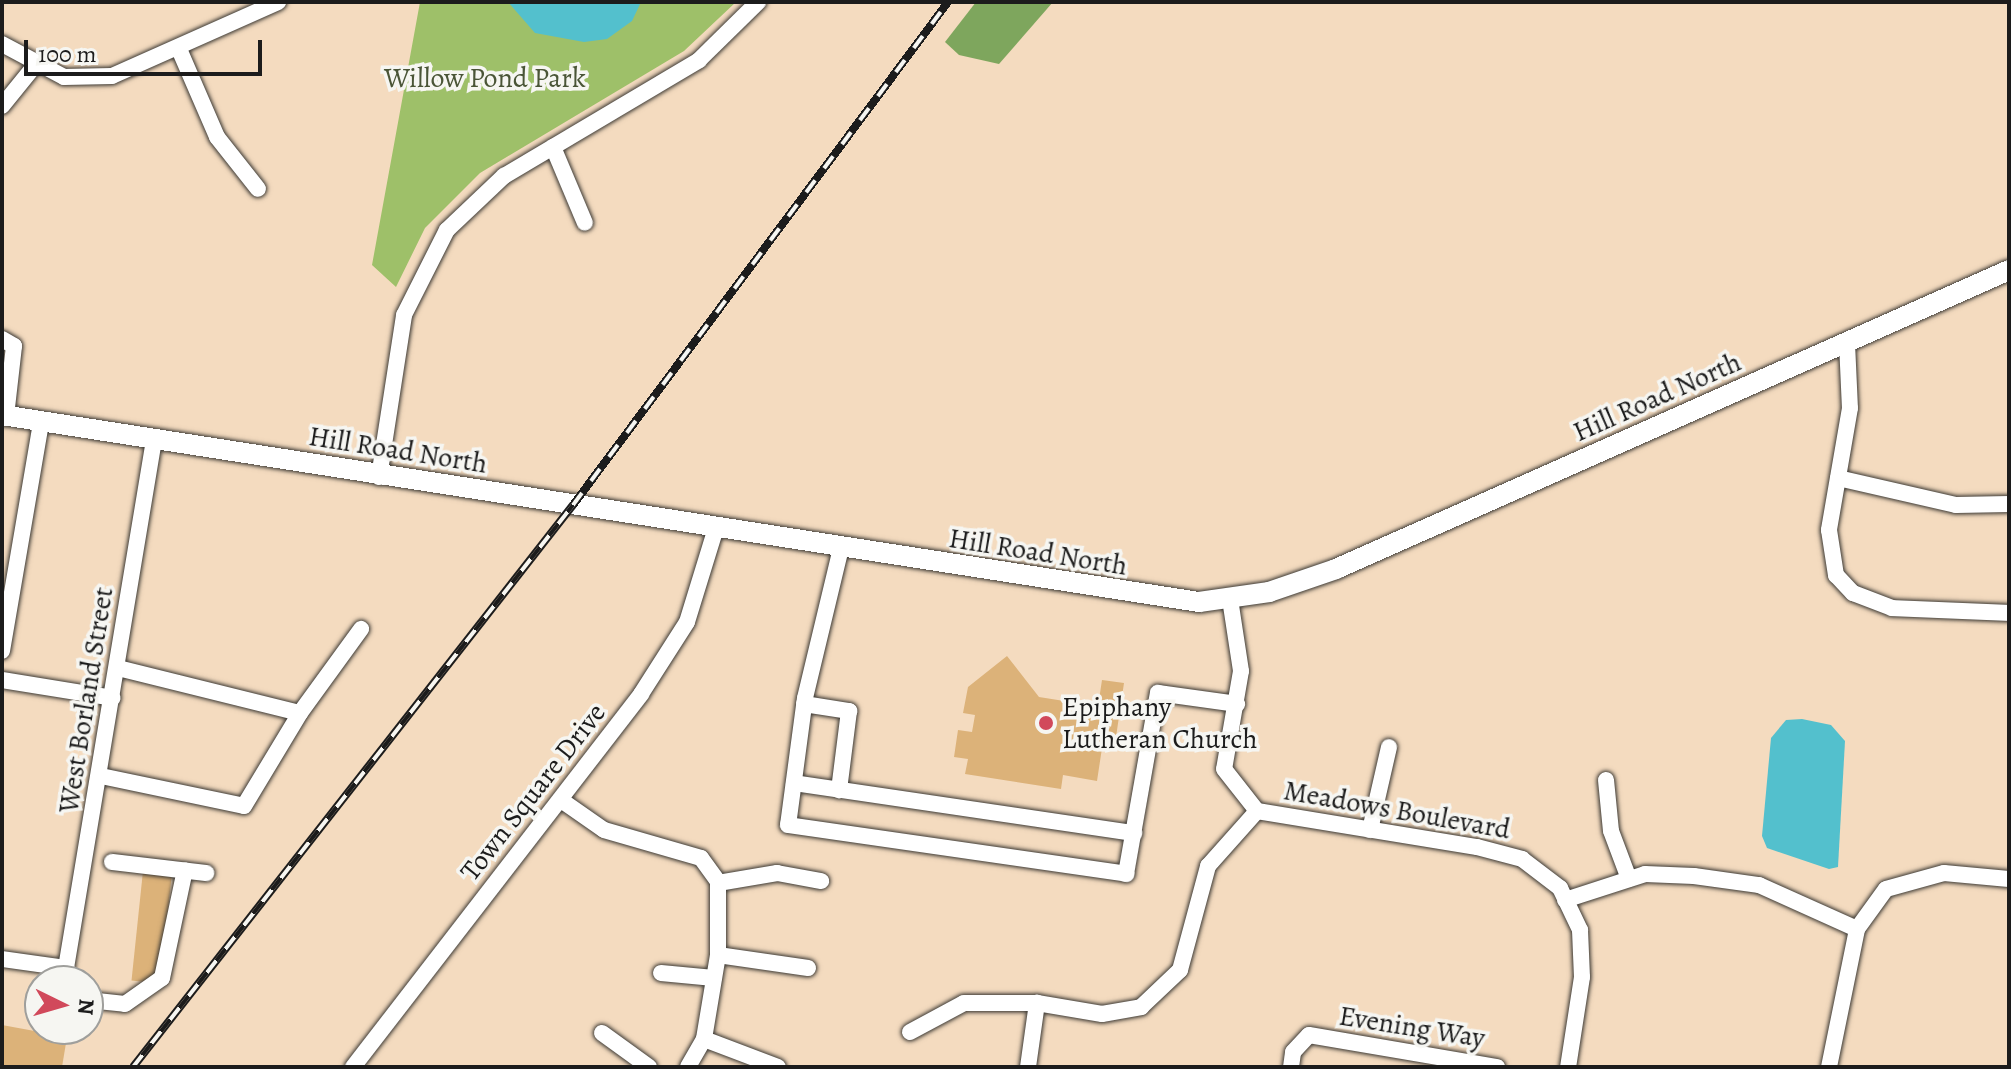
<!DOCTYPE html>
<html>
<head>
<meta charset="utf-8">
<style>
  body { margin:0 }
  #map { position:relative; width:2011px; height:1069px; overflow:hidden; background:#f4dbbf; font-family:Alegreya,serif }
  div>[style] { position:absolute }
  .green>* { inset:0; background:#9ec069 }
  .forest>* { inset:0; background:#7ea65d }
  .water>* { inset:0; background:#53c0cd }
  .building>* { inset:0; background:#dcb279; transform-origin:0 0 }
  .roads { filter:drop-shadow(0 0 2px #3c3934) drop-shadow(0 0 2px #3c3934) }
  .minor>* { height:16px; margin:-8px; padding:0 8px; transform-origin:8px; border-radius:8px; background:#fff }
  .major>* { height:20px; margin:-10px; padding:0 10px; transform-origin:10px; border-radius:10px; background:#fff }
  .rail>* { height:8px; margin-top:-4px; transform-origin:0; background:repeating-linear-gradient(90deg,#f6f6f2 0 15px,#1c1c1c 0 30px); box-sizing:border-box; border-block:2px solid #1c1c1c }
  .dots>* { width:22px; height:22px; translate:-50% -50%; box-sizing:border-box; border:4px solid #f6f6f2; border-radius:50% }
  span { translate:-50% -50%; white-space:nowrap; text-align:center; line-height:1.15; -webkit-text-stroke:7px #f6f6f2; paint-order:stroke }
  .park-label { font-size:28px; color:#4a5537 }
  .street-label { font-size:28px; color:#1c1c1c }
  .poi-label { font-size:28px; color:#1c1c1c }
  .left { translate:0 -50%; text-align:left }
  .frame { position:absolute; inset:0; border:4px solid #1c1c1c; pointer-events:none }
  .north { position:absolute; left:24px; top:965px; width:80px; height:80px; box-sizing:border-box; background:#f6f6f2; border:2px solid #9f9f9c; border-radius:50%; rotate:95deg; font-size:22px; font-weight:700; line-height:32px; text-align:center; color:#1c1c1c }
  .north::after { content:''; display:block; margin:auto; width:28px; height:36px; background:#d1495b; clip-path:polygon(50% 0,100% 100%,50% 72%,0 100%) }
  .scale { position:absolute; left:24px; top:40px; width:238px; height:36px; box-sizing:border-box; border:4px solid #1c1c1c; border-top:0; padding-left:10px; font-size:24px; line-height:28px; white-space:nowrap; color:#1c1c1c; -webkit-text-stroke:6px #f6f6f2; paint-order:stroke }
</style>
</head>
<body>
<div id="map">
  <div class="green">
    <div style="clip-path:polygon(420px 2px,736px 2px,684px 51px,480px 173px,425px 228px,396px 287px,372px 265px)"></div>
  </div>
  <div class="forest">
    <div style="clip-path:polygon(976px 2px,1053px 2px,999px 64px,959px 55px,945px 42px)"></div>
  </div>
  <div class="water">
    <div style="clip-path:polygon(508px 2px,641px 2px,632px 21px,607px 39px,584px 42px,535px 33px)"></div>
    <div style="clip-path:polygon(1802px 719px,1831px 725px,1845px 741px,1838px 867px,1829px 869px,1767px 848px,1762px 836px,1771px 738px,1786px 720px)"></div>
  </div>
  <div class="building">
    <div style="clip-path:polygon(1007px 656px,1039px 697px,1083px 704px,1082px 711px,1097px 713px,1102px 680px,1124px 683px,1116px 737px,1104px 735px,1097px 781px,1063px 775px,1061px 789px,965px 774px,968px 759px,954px 757px,958px 730px,972px 732px,975px 715px,963px 713px,968px 687px)"></div>
    <div style="left:143px;top:871px;width:29px;height:110px;rotate:6deg"></div>
    <div style="clip-path:polygon(2px 1025px,67px 1037px,62px 1067px,2px 1067px)"></div>
  </div>
  <div class="roads">
    <div class="minor">
      <div style="left:2px;top:44px;width:70px;rotate:28deg"></div>
      <div style="left:64px;top:77px;width:48px;rotate:-1.2deg"></div>
      <div style="left:112px;top:76px;width:182px;rotate:-24deg"></div>
      <div style="left:179px;top:49px;width:96px;rotate:66.6deg"></div>
      <div style="left:217px;top:137px;width:66px;rotate:51.7deg"></div>
      <div style="left:2px;top:106px;width:55px;rotate:-50.9deg"></div>
      <div style="left:553px;top:147px;width:82px;rotate:67.2deg"></div>
      <div style="left:2px;top:339px;width:14px;rotate:30deg"></div>
      <div style="left:14px;top:346px;width:70px;rotate:96.5deg"></div>
      <div style="left:1847px;top:343px;width:65px;rotate:87.4deg"></div>
      <div style="left:1850px;top:408px;width:124px;rotate:99.8deg"></div>
      <div style="left:1829px;top:530px;width:46px;rotate:81.2deg"></div>
      <div style="left:1836px;top:575px;width:25px;rotate:47deg"></div>
      <div style="left:1853px;top:593px;width:42px;rotate:21deg"></div>
      <div style="left:1892px;top:608px;width:117px;rotate:2.4deg"></div>
      <div style="left:379px;top:477px;width:164px;rotate:-81.2deg"></div>
      <div style="left:404px;top:315px;width:95px;rotate:-63.2deg"></div>
      <div style="left:447px;top:230px;width:79px;rotate:-43.5deg"></div>
      <div style="left:504px;top:176px;width:227px;rotate:-30.7deg"></div>
      <div style="left:699px;top:60px;width:83px;rotate:-44.5deg"></div>
      <div style="left:1838px;top:478px;width:121px;rotate:12.9deg"></div>
      <div style="left:1956px;top:505px;width:53px;rotate:-1.1deg"></div>
      <div style="left:841px;top:548px;width:154px;rotate:103.5deg"></div>
      <div style="left:805px;top:698px;width:128px;rotate:97.6deg"></div>
      <div style="left:788px;top:825px;width:342px;rotate:8.2deg"></div>
      <div style="left:1126px;top:874px;width:184px;rotate:-80deg"></div>
      <div style="left:1158px;top:693px;width:80px;rotate:7.9deg"></div>
      <div style="left:1230px;top:599px;width:73px;rotate:81.3deg"></div>
      <div style="left:1241px;top:671px;width:99px;rotate:99.8deg"></div>
      <div style="left:1224px;top:769px;width:53px;rotate:51.8deg"></div>
      <div style="left:1257px;top:811px;width:223px;rotate:9.3deg"></div>
      <div style="left:1477px;top:847px;width:47px;rotate:14.9deg"></div>
      <div style="left:1522px;top:859px;width:48px;rotate:37.3deg"></div>
      <div style="left:1560px;top:888px;width:47px;rotate:64.5deg"></div>
      <div style="left:1580px;top:930px;width:47px;rotate:87.6deg"></div>
      <div style="left:1582px;top:977px;width:91px;rotate:98.8deg"></div>
      <div style="left:2px;top:651px;width:232px;rotate:-80.3deg"></div>
      <div style="left:118px;top:668px;width:187px;rotate:13.9deg"></div>
      <div style="left:300px;top:713px;width:104px;rotate:-54deg"></div>
      <div style="left:2px;top:680px;width:112px;rotate:9.2deg"></div>
      <div style="left:804px;top:704px;width:46px;rotate:8.8deg"></div>
      <div style="left:849px;top:711px;width:80px;rotate:97.2deg"></div>
      <div style="left:101px;top:776px;width:146px;rotate:11.8deg"></div>
      <div style="left:244px;top:806px;width:109px;rotate:-58.9deg"></div>
      <div style="left:1606px;top:780px;width:51px;rotate:84.4deg"></div>
      <div style="left:1611px;top:831px;width:51px;rotate:69.4deg"></div>
      <div style="left:794px;top:783px;width:344px;rotate:8.4deg"></div>
      <div style="left:561px;top:800px;width:52px;rotate:34.9deg"></div>
      <div style="left:604px;top:830px;width:101px;rotate:16.1deg"></div>
      <div style="left:701px;top:858px;width:29px;rotate:54deg"></div>
      <div style="left:718px;top:881px;width:74px;rotate:90deg"></div>
      <div style="left:718px;top:955px;width:85px;rotate:99.5deg"></div>
      <div style="left:704px;top:1039px;width:32px;rotate:120deg"></div>
      <div style="left:1370px;top:830px;width:85px;rotate:-77.1deg"></div>
      <div style="left:112px;top:862px;width:95px;rotate:6.7deg"></div>
      <div style="left:718px;top:883px;width:60px;rotate:-9.6deg"></div>
      <div style="left:777px;top:873px;width:45px;rotate:10.3deg"></div>
      <div style="left:1565px;top:900px;width:84px;rotate:-18deg"></div>
      <div style="left:1645px;top:874px;width:49px;rotate:2.3deg"></div>
      <div style="left:1694px;top:876px;width:66px;rotate:7.9deg"></div>
      <div style="left:1759px;top:885px;width:107px;rotate:24.2deg"></div>
      <div style="left:718px;top:955px;width:91px;rotate:8.2deg"></div>
      <div style="left:2px;top:959px;width:65px;rotate:8deg"></div>
      <div style="left:66px;top:968px;width:535px;rotate:-80.54deg"></div>
      <div style="left:661px;top:973px;width:53px;rotate:5.4deg"></div>
      <div style="left:88px;top:1000px;width:37px;rotate:6deg"></div>
      <div style="left:125px;top:1004px;width:45px;rotate:-35.1deg"></div>
      <div style="left:162px;top:978px;width:110px;rotate:-78deg"></div>
      <div style="left:910px;top:1032px;width:61px;rotate:-28.2deg"></div>
      <div style="left:964px;top:1003px;width:73px"></div>
      <div style="left:1037px;top:1003px;width:66px;rotate:9.6deg"></div>
      <div style="left:1102px;top:1014px;width:40px;rotate:-10deg"></div>
      <div style="left:1141px;top:1007px;width:54px;rotate:-43.5deg"></div>
      <div style="left:1180px;top:970px;width:108px;rotate:-74.9deg"></div>
      <div style="left:1208px;top:866px;width:74px;rotate:-48.3deg"></div>
      <div style="left:602px;top:1033px;width:58px;rotate:35.9deg"></div>
      <div style="left:704px;top:1039px;width:79px;rotate:20.7deg"></div>
      <div style="left:353px;top:1067px;width:471px;rotate:-52.3deg"></div>
      <div style="left:641px;top:694px;width:85px;rotate:-57.4deg"></div>
      <div style="left:687px;top:622px;width:98px;rotate:-72.9deg"></div>
      <div style="left:1028px;top:1067px;width:65px;rotate:-82deg"></div>
      <div style="left:1291px;top:1067px;width:15px;rotate:-82deg"></div>
      <div style="left:1293px;top:1052px;width:23px;rotate:-47deg"></div>
      <div style="left:1309px;top:1035px;width:191px;rotate:9.7deg"></div>
      <div style="left:1829px;top:1067px;width:141px;rotate:-78.5deg"></div>
      <div style="left:1857px;top:929px;width:49px;rotate:-54.1deg"></div>
      <div style="left:1886px;top:889px;width:60px;rotate:-15.4deg"></div>
      <div style="left:1944px;top:873px;width:65px;rotate:5.3deg"></div>
    </div>
    <div class="major">
      <div style="left:2px;top:415px;width:1212px;rotate:8.88deg"></div>
      <div style="left:1199px;top:602px;width:71px;rotate:-8.1deg"></div>
      <div style="left:1269px;top:592px;width:71px;rotate:-18.9deg"></div>
      <div style="left:1336px;top:569px;width:736px;rotate:-23.95deg"></div>
    </div>
  </div>
  <div class="rail">
    <div style="left:133px;top:1067px;width:714px;rotate:-51.94deg"></div>
    <div style="left:573px;top:505px;width:627px;rotate:-53.29deg"></div>
  </div>
  <div class="dots">
    <div style="left:1046px;top:723px;background:#d1495b"></div>
  </div>
  <div class="park-label">
    <span style="left:485px;top:78px">Willow Pond Park</span>
  </div>
  <div class="street-label">
    <span style="left:1657px;top:397px;rotate:-24deg">Hill Road North</span>
    <span style="left:398px;top:450px;rotate:9deg">Hill Road North</span>
    <span style="left:1038px;top:552px;rotate:9deg">Hill Road North</span>
    <span style="left:86px;top:700px;rotate:-81deg">West Borland Street</span>
    <span style="left:533px;top:792px;rotate:-52deg">Town Square Drive</span>
    <span style="left:1397px;top:810px;rotate:10deg">Meadows Boulevard</span>
    <span style="left:1412px;top:1027px;rotate:9deg">Evening Way</span>
  </div>
  <div class="poi-label">
    <span class="left" style="left:1062px;top:723px">Epiphany<br>Lutheran Church</span>
  </div>
  <div class="frame"></div>
  <div class="north">N</div>
  <div class="scale">100 m</div>
</div>
</body>
</html>
